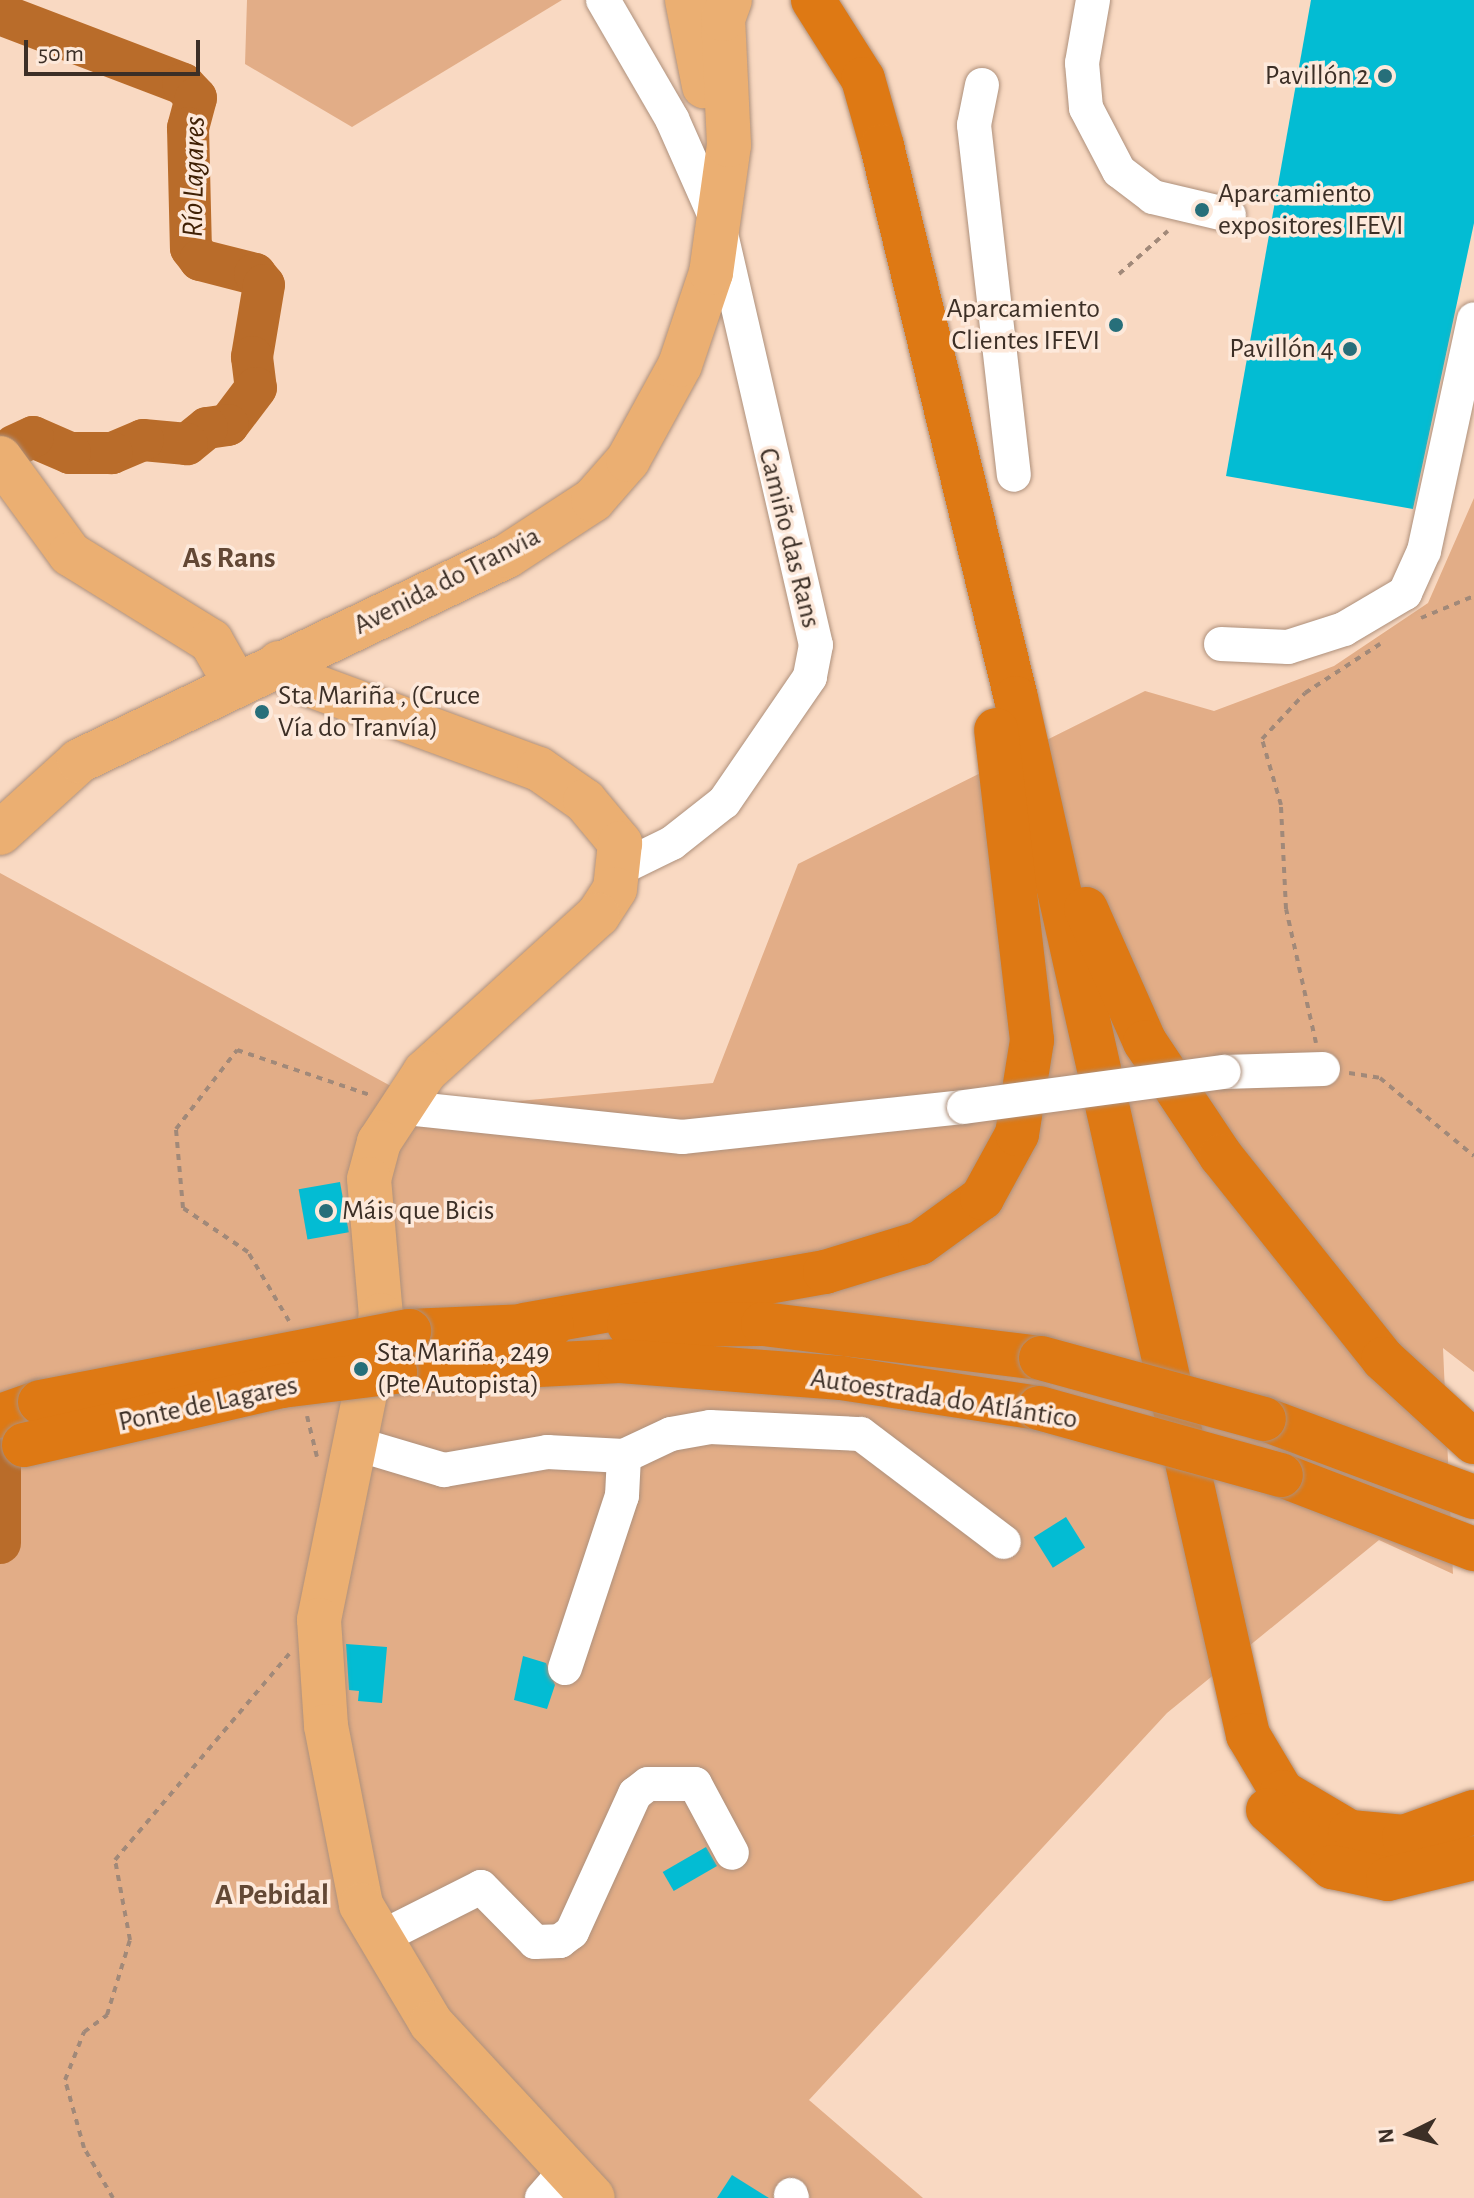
<!DOCTYPE html>
<html>
<head>
<meta charset="utf-8">
<style>
  body { margin:0 }
  #map { position:relative; width:1474px; height:2198px; overflow:hidden; background:#f9d9c2; font-family:"Alegreya Sans",sans-serif }
  div>[style] { position:absolute }
  .green>* { inset:0; background:#e2ad87 }
  .river>* { height:42px; margin:-21px; padding:0 21px; transform-origin:21px; border-radius:21px; background:#b96c2a }
  .building>* { inset:0; background:#03bcd3; transform-origin:0 0 }
  .path>* { height:4px; margin-top:-2px; transform-origin:0; background:repeating-linear-gradient(90deg,#a18979 0 6px,transparent 0 12px) }
  .roads { filter:drop-shadow(0 0 2px #ae907b) drop-shadow(0 0 2px #ae907b) }
  .minor>* { height:34px; margin:-17px; padding:0 17px; transform-origin:17px; border-radius:17px; background:#fff }
  .major>* { height:44px; margin:-22px; padding:0 22px; transform-origin:22px; border-radius:22px; background:#ebaf72 }
  .highway>* { height:44px; margin:-22px; padding:0 22px; transform-origin:22px; border-radius:22px; background:#de7914 }
  .bridges { filter:drop-shadow(0 0 2px #ae907b) drop-shadow(0 0 2px #ae907b) }
  .minor-bridge>* { height:34px; margin:-17px; padding:0 17px; transform-origin:17px; border-radius:17px; background:#fff }
  .highway-bridge>* { height:44px; margin:-22px; padding:0 22px; transform-origin:22px; border-radius:22px; background:#de7914 }
  .dots>* { width:22px; height:22px; translate:-50% -50%; box-sizing:border-box; border:4px solid #fde9db; border-radius:50% }
  span { translate:-50% -50%; white-space:nowrap; text-align:center; line-height:1.15; -webkit-text-stroke:7px #fde9db; paint-order:stroke }
  .poi-label { font-size:28px; color:#3c2f26 }
  .right { translate:-100% -50%; text-align:right }
  .left { translate:0 -50%; text-align:left }
  .street-label { font-size:28px; color:#3c2f26 }
  .water-label { font-size:30px; color:#402105; font-style:italic }
  .neighbourhood-label { font-size:30px; color:#634835; font-weight:700 }
  .north { position:absolute; left:1370px; top:2094px; width:80px; height:80px; -webkit-text-stroke:6px #fde9db; paint-order:stroke; rotate:265deg; font-size:22px; font-weight:700; line-height:32px; text-align:center; color:#3c2f26 }
  .north::after { content:''; display:block; margin:auto; width:28px; height:36px; background:#3c2f26; clip-path:polygon(50% 0,100% 100%,50% 72%,0 100%) }
  .scale { position:absolute; left:24px; top:40px; width:176px; height:36px; box-sizing:border-box; border:4px solid #3c2f26; border-top:0; padding-left:10px; font-size:24px; line-height:28px; white-space:nowrap; color:#3c2f26; -webkit-text-stroke:6px #fde9db; paint-order:stroke }
</style>
</head>
<body>
<div id="map">
  <div class="green">
    <div style="clip-path:polygon(247px 0,562px 0,352px 127px,245px 64px)"></div>
    <div style="clip-path:polygon(1474px 498px,1474px 1372px,1443px 1348px,1453px 1574px,1379px 1540px,1167px 1713px,809px 2100px,923px 2198px,0 2198px,0 873px,433px 1109px,713px 1083px,798px 864px,1145px 691px,1214px 711px,1334px 666px,1428px 603px)"></div>
  </div>
  <div class="river">
    <div style="left:0;top:14px;width:196px;rotate:20.9deg"></div>
    <div style="left:183px;top:84px;width:19px;rotate:47deg"></div>
    <div style="left:196px;top:98px;width:31px;rotate:105deg"></div>
    <div style="left:188px;top:128px;width:120px;rotate:88.6deg"></div>
    <div style="left:191px;top:248px;width:15px;rotate:53deg"></div>
    <div style="left:200px;top:260px;width:57px;rotate:14.3deg"></div>
    <div style="left:255px;top:274px;width:14px;rotate:51deg"></div>
    <div style="left:264px;top:285px;width:73px;rotate:99.5deg"></div>
    <div style="left:252px;top:357px;width:31px;rotate:83deg"></div>
    <div style="left:256px;top:388px;width:46px;rotate:127.1deg"></div>
    <div style="left:228px;top:425px;width:21px;rotate:172deg"></div>
    <div style="left:207px;top:428px;width:26px;rotate:141deg"></div>
    <div style="left:187px;top:444px;width:44px;rotate:-174.8deg"></div>
    <div style="left:143px;top:440px;width:34px;rotate:157deg"></div>
    <div style="left:112px;top:453px;width:42px;rotate:180deg"></div>
    <div style="left:70px;top:453px;width:40px;rotate:-156.6deg"></div>
    <div style="left:33px;top:437px;width:21px;rotate:155deg"></div>
    <div style="left:0;top:1414px;width:129px;rotate:90deg"></div>
  </div>
  <div class="building">
    <div style="clip-path:polygon(1311px 0,1474px 0,1474px 223px,1413px 509px,1226px 476px)"></div>
    <div style="left:340px;top:1182px;width:51px;height:42px;rotate:80deg"></div>
    <div style="left:1066px;top:1517px;width:36px;height:38px;rotate:58deg"></div>
    <div style="clip-path:polygon(346px 1644px,387px 1647px,382px 1703px,358px 1701px,359px 1691px,349px 1690px)"></div>
    <div style="clip-path:polygon(523px 1656px,546px 1663px,555px 1685px,547px 1709px,514px 1700px)"></div>
    <div style="left:706px;top:1847px;width:22px;height:50px;rotate:60deg"></div>
    <div style="clip-path:polygon(732px 2175px,769px 2198px,717px 2198px)"></div>
  </div>
  <div class="path">
    <div style="left:1119px;top:274px;width:65px;rotate:-41.3deg"></div>
    <div style="left:1421px;top:618px;width:57px;rotate:-22.5deg"></div>
    <div style="left:1316px;top:1043px;width:137px;rotate:-102.6deg"></div>
    <div style="left:1286px;top:909px;width:104px;rotate:-92.8deg"></div>
    <div style="left:1281px;top:805px;width:69px;rotate:-106.1deg"></div>
    <div style="left:1262px;top:739px;width:63px;rotate:-46.9deg"></div>
    <div style="left:1305px;top:693px;width:90px;rotate:-33.2deg"></div>
    <div style="left:1349px;top:1073px;width:31px;rotate:9deg"></div>
    <div style="left:1380px;top:1078px;width:122px;rotate:39.7deg"></div>
    <div style="left:289px;top:1321px;width:80px;rotate:-120.7deg"></div>
    <div style="left:248px;top:1252px;width:78px;rotate:-145.9deg"></div>
    <div style="left:183px;top:1208px;width:79px;rotate:-95.1deg"></div>
    <div style="left:176px;top:1129px;width:100px;rotate:-52.3deg"></div>
    <div style="left:237px;top:1050px;width:140px;rotate:18.7deg"></div>
    <div style="left:307px;top:1416px;width:42px;rotate:76.3deg"></div>
    <div style="left:113px;top:2198px;width:58px;rotate:-120.1deg"></div>
    <div style="left:84px;top:2148px;width:71px;rotate:-105.6deg"></div>
    <div style="left:65px;top:2080px;width:52px;rotate:-68.4deg"></div>
    <div style="left:84px;top:2032px;width:29px;rotate:-36deg"></div>
    <div style="left:107px;top:2015px;width:78px;rotate:-73deg"></div>
    <div style="left:130px;top:1940px;width:81px;rotate:-100.6deg"></div>
    <div style="left:115px;top:1860px;width:270px;rotate:-49.8deg"></div>
  </div>
  <div class="roads">
    <div class="minor">
      <div style="left:603px;top:0;width:138px;rotate:59.9deg"></div>
      <div style="left:672px;top:119px;width:116px;rotate:66.1deg"></div>
      <div style="left:719px;top:225px;width:431px;rotate:77deg"></div>
      <div style="left:816px;top:645px;width:33px;rotate:101deg"></div>
      <div style="left:810px;top:677px;width:152px;rotate:124.5deg"></div>
      <div style="left:724px;top:802px;width:66px;rotate:141.7deg"></div>
      <div style="left:672px;top:843px;width:57px;rotate:153.9deg"></div>
      <div style="left:1093px;top:0;width:64px;rotate:99.9deg"></div>
      <div style="left:1082px;top:63px;width:45px;rotate:84.9deg"></div>
      <div style="left:1086px;top:108px;width:71px;rotate:62.4deg"></div>
      <div style="left:1119px;top:171px;width:43px;rotate:37.4deg"></div>
      <div style="left:1153px;top:197px;width:78px;rotate:13.3deg"></div>
      <div style="left:982px;top:85px;width:41px;rotate:101.3deg"></div>
      <div style="left:974px;top:125px;width:352px;rotate:83.5deg"></div>
      <div style="left:1221px;top:644px;width:67px;rotate:2.6deg"></div>
      <div style="left:1288px;top:647px;width:59px;rotate:-17.8deg"></div>
      <div style="left:1344px;top:629px;width:71px;rotate:-30.5deg"></div>
      <div style="left:1405px;top:593px;width:46px;rotate:-65.7deg"></div>
      <div style="left:1424px;top:551px;width:237px;rotate:-77.8deg"></div>
      <div style="left:1224px;top:1072px;width:99px;rotate:-1.7deg"></div>
      <div style="left:397px;top:1107px;width:287px;rotate:6deg"></div>
      <div style="left:682px;top:1137px;width:284px;rotate:-6.1deg"></div>
      <div style="left:360px;top:1445px;width:88px;rotate:16.6deg"></div>
      <div style="left:444px;top:1470px;width:105px;rotate:-9.9deg"></div>
      <div style="left:547px;top:1452px;width:77px;rotate:3deg"></div>
      <div style="left:624px;top:1456px;width:52px;rotate:-25.1deg"></div>
      <div style="left:671px;top:1434px;width:40px;rotate:-10deg"></div>
      <div style="left:710px;top:1427px;width:151px;rotate:2.7deg"></div>
      <div style="left:861px;top:1434px;width:179px;rotate:37.1deg"></div>
      <div style="left:565px;top:1668px;width:181px;rotate:-71.7deg"></div>
      <div style="left:622px;top:1496px;width:40px;rotate:-87.1deg"></div>
      <div style="left:380px;top:1938px;width:113px;rotate:-26.8deg"></div>
      <div style="left:481px;top:1887px;width:77px;rotate:45.5deg"></div>
      <div style="left:535px;top:1942px;width:25px;rotate:-2deg"></div>
      <div style="left:560px;top:1941px;width:15px;rotate:-37deg"></div>
      <div style="left:572px;top:1932px;width:152px;rotate:-65.5deg"></div>
      <div style="left:635px;top:1794px;width:16px;rotate:-38deg"></div>
      <div style="left:648px;top:1784px;width:47px"></div>
      <div style="left:695px;top:1784px;width:78px;rotate:61.8deg"></div>
      <div style="left:791px;top:2195px;width:3px;rotate:72deg"></div>
      <div style="left:542px;top:2198px;width:40px;rotate:-49deg"></div>
    </div>
    <div class="major">
      <div style="left:687px;top:0;width:88px;rotate:78.8deg"></div>
      <div style="left:0;top:458px;width:119px;rotate:53.9deg"></div>
      <div style="left:70px;top:554px;width:166px;rotate:31.7deg"></div>
      <div style="left:211px;top:641px;width:48px;rotate:60.3deg"></div>
      <div style="left:279px;top:663px;width:25px;rotate:43deg"></div>
      <div style="left:297px;top:680px;width:258px;rotate:20.2deg"></div>
      <div style="left:539px;top:769px;width:56px;rotate:34.8deg"></div>
      <div style="left:585px;top:801px;width:55px;rotate:50.2deg"></div>
      <div style="left:620px;top:843px;width:46px;rotate:96.2deg"></div>
      <div style="left:615px;top:889px;width:31px;rotate:123deg"></div>
      <div style="left:598px;top:915px;width:234px;rotate:137.8deg"></div>
      <div style="left:425px;top:1072px;width:84px;rotate:123.3deg"></div>
      <div style="left:379px;top:1142px;width:38px;rotate:105deg"></div>
      <div style="left:369px;top:1179px;width:137px;rotate:85deg"></div>
      <div style="left:381px;top:1315px;width:311px;rotate:101.5deg"></div>
      <div style="left:319px;top:1620px;width:106px;rotate:86.2deg"></div>
      <div style="left:326px;top:1726px;width:182px;rotate:78.9deg"></div>
      <div style="left:361px;top:1905px;width:137px;rotate:59.3deg"></div>
      <div style="left:431px;top:2023px;width:238px;rotate:47.2deg"></div>
      <div style="left:0;top:833px;width:107px;rotate:-42.3deg"></div>
      <div style="left:79px;top:761px;width:475px;rotate:-25.6deg"></div>
      <div style="left:507px;top:556px;width:103px;rotate:-33.1deg"></div>
      <div style="left:593px;top:500px;width:53px;rotate:-48.8deg"></div>
      <div style="left:628px;top:460px;width:108px;rotate:-61.3deg"></div>
      <div style="left:680px;top:365px;width:97px;rotate:-71.4deg"></div>
      <div style="left:711px;top:273px;width:129px;rotate:-82deg"></div>
      <div style="left:729px;top:145px;width:126px;rotate:-92.7deg"></div>
      <div style="left:723px;top:19px;width:20px;rotate:-70deg"></div>
    </div>
    <div class="highway">
      <div style="left:813px;top:0;width:93px;rotate:57.7deg"></div>
      <div style="left:863px;top:79px;width:70px;rotate:74.2deg"></div>
      <div style="left:882px;top:146px;width:568px;rotate:76.36deg"></div>
      <div style="left:1016px;top:698px;width:1063px;rotate:77.39deg"></div>
      <div style="left:1248px;top:1735px;width:66px;rotate:59.2deg"></div>
      <div style="left:1282px;top:1792px;width:79px;rotate:30.5deg"></div>
      <div style="left:1350px;top:1832px;width:54px;rotate:5.3deg"></div>
      <div style="left:1404px;top:1837px;width:74px;rotate:-19.7deg"></div>
      <div style="left:1086px;top:909px;width:145px;rotate:66.1deg"></div>
      <div style="left:1145px;top:1042px;width:137px;rotate:56.3deg"></div>
      <div style="left:1221px;top:1156px;width:260px;rotate:51.4deg"></div>
      <div style="left:1383px;top:1359px;width:123px;rotate:42.4deg"></div>
      <div style="left:524px;top:1325px;width:306px;rotate:-10deg"></div>
      <div style="left:825px;top:1272px;width:99px;rotate:-17deg"></div>
      <div style="left:920px;top:1243px;width:77px;rotate:-36deg"></div>
      <div style="left:982px;top:1198px;width:73px;rotate:-61.3deg"></div>
      <div style="left:1017px;top:1134px;width:95px;rotate:-80.9deg"></div>
      <div style="left:1032px;top:1040px;width:312px;rotate:-96.6deg"></div>
      <div style="left:629px;top:1325px;width:134px;rotate:-0.4deg"></div>
      <div style="left:763px;top:1324px;width:280px;rotate:7deg"></div>
      <div style="left:409px;top:1331px;width:143px;rotate:-2.4deg"></div>
      <div style="left:395px;top:1372px;width:225px;rotate:-2.8deg"></div>
      <div style="left:620px;top:1361px;width:222px;rotate:4.4deg"></div>
      <div style="left:841px;top:1378px;width:200px;rotate:8.6deg"></div>
      <div style="left:0;top:1416px;width:42px;rotate:-19.3deg"></div>
      <div style="left:1264px;top:1419px;width:224px;rotate:20.4deg"></div>
      <div style="left:1281px;top:1475px;width:207px;rotate:21deg"></div>
      <div style="left:1268px;top:1810px;width:86px;rotate:41.7deg"></div>
      <div style="left:1332px;top:1867px;width:57px;rotate:12.1deg"></div>
      <div style="left:1388px;top:1879px;width:89px;rotate:-13.7deg"></div>
    </div>
  </div>
  <div class="bridges">
    <div class="minor-bridge">
      <div style="left:964px;top:1107px;width:262px;rotate:-7.7deg"></div>
    </div>
    <div class="highway-bridge">
      <div style="left:1041px;top:1358px;width:231px;rotate:15.3deg"></div>
      <div style="left:40px;top:1402px;width:376px;rotate:-10.9deg"></div>
      <div style="left:1039px;top:1408px;width:251px;rotate:15.5deg"></div>
      <div style="left:24px;top:1445px;width:265px;rotate:-12.9deg"></div>
      <div style="left:282px;top:1386px;width:114px;rotate:-7.1deg"></div>
    </div>
  </div>
  <div class="dots">
    <div style="left:1385px;top:76px;background:#276f7a"></div>
    <div style="left:1202px;top:210px;background:#276f7a"></div>
    <div style="left:1116px;top:325px;background:#276f7a"></div>
    <div style="left:1350px;top:349px;background:#276f7a"></div>
    <div style="left:262px;top:712px;background:#276f7a"></div>
    <div style="left:326px;top:1211px;background:#276f7a"></div>
    <div style="left:361px;top:1369px;background:#276f7a"></div>
  </div>
  <div class="poi-label">
    <span class="right" style="left:1369px;top:76px">Pavillón 2</span>
    <span class="left" style="left:1218px;top:210px">Aparcamiento<br>expositores IFEVI</span>
    <span class="right" style="left:1100px;top:325px">Aparcamiento<br>Clientes IFEVI</span>
    <span class="right" style="left:1334px;top:349px">Pavillón 4</span>
    <span class="left" style="left:278px;top:712px">Sta Mariña , (Cruce<br>Vía do Tranvía)</span>
    <span class="left" style="left:342px;top:1211px">Máis que Bicis</span>
    <span class="left" style="left:377px;top:1369px">Sta Mariña , 249<br>(Pte Autopista)</span>
  </div>
  <div class="street-label">
    <span style="left:789px;top:538px;rotate:76deg">Camiño das Rans</span>
    <span style="left:447px;top:581px;rotate:-27deg">Avenida do Tranvia</span>
    <span style="left:944px;top:1399px;rotate:9deg">Autoestrada do Atlántico</span>
    <span style="left:208px;top:1404px;rotate:-12deg">Ponte de Lagares</span>
  </div>
  <div class="water-label">
    <span style="left:194px;top:177px;rotate:-89deg">Río Lagares</span>
  </div>
  <div class="neighbourhood-label">
    <span style="left:229px;top:558px">As Rans</span>
    <span style="left:272px;top:1895px">A Pebidal</span>
  </div>
  <div class="north">N</div>
  <div class="scale">50 m</div>
</div>
</body>
</html>
